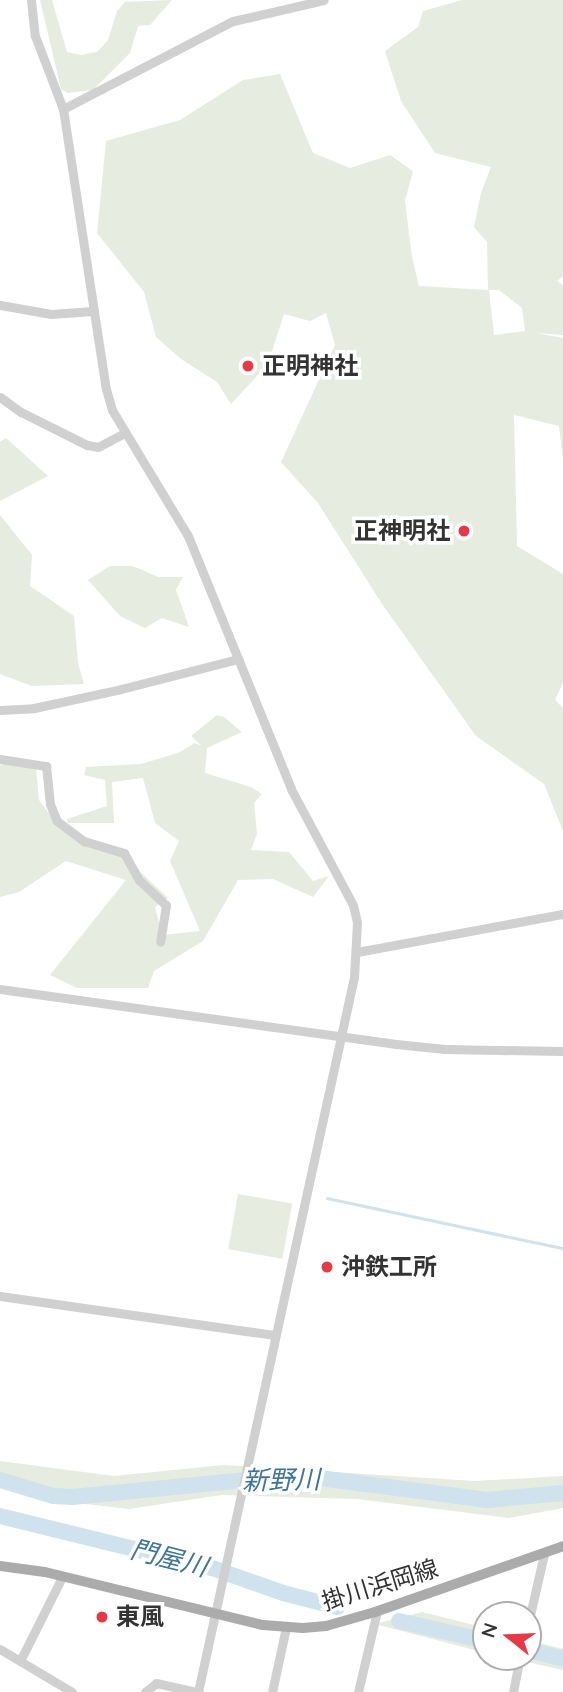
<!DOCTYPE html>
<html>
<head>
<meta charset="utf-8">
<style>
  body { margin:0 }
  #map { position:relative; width:563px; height:1692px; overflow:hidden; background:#fff; font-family:Quicksand,"Noto Sans JP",sans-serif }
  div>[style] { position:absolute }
  .green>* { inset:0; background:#e6ecdf; transform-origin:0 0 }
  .stream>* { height:2.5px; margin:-1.25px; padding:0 1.25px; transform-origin:1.25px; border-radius:1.25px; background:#cfe2ee }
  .river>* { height:16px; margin:-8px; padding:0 8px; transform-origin:8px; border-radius:8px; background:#cfe2ee }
  .minor>* { height:9px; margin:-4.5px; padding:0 4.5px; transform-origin:4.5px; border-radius:4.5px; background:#d0d0d0 }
  .major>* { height:10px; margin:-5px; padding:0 5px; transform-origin:5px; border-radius:5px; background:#ababab }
  .dots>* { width:19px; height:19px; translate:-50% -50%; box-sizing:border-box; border:4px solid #fff; border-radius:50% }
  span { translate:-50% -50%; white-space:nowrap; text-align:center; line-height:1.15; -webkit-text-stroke:7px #fff; paint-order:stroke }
  .poi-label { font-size:24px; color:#333; font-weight:700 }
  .left { translate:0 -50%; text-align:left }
  .right { translate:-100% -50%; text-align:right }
  .street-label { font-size:24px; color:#333 }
  .water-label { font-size:26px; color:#3f7597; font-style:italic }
  .north { position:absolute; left:472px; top:1601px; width:70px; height:70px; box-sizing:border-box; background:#fff; border:2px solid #adadad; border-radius:50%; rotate:288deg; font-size:19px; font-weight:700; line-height:28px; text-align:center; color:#333 }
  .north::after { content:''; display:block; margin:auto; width:24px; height:32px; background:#e63946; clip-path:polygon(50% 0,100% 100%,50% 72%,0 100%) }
</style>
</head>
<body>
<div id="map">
  <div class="green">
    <div style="clip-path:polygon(40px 0,52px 0,67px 52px,81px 55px,97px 52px,108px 40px,117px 11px,125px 2px,172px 0,150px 25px,138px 26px,130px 53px,93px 90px,68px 93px,61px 89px)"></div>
    <div style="clip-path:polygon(evenodd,462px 0,563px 0,563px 276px,557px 281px,563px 285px,563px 335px,536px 333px,563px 338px,563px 460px,559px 426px,514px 415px,517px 546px,563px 574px,563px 683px,555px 700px,563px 708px,563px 831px,544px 784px,476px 736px,382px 604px,318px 503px,281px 462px,335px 345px,326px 313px,310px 321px,284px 314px,268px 364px,231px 404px,217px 382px,181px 359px,156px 337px,144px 292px,97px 233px,106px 141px,180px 120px,243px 80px,280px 74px,313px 153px,350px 168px,390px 155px,413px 171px,405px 201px,412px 257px,419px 286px,488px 290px,487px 242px,474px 227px,481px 193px,491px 167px,435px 153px,401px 101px,385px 51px,418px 27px,423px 11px,462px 0,489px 290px,499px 290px,522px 308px,525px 331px,494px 335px,489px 290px)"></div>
    <div style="clip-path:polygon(6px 438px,48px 476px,0 501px,0 442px)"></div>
    <div style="clip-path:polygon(0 515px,32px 555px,30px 586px,74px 616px,78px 663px,84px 684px,32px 686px,0 674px)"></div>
    <div style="clip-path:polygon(110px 566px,133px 566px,158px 577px,183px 577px,176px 590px,189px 627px,162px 618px,145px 628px,120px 616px,88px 580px)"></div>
    <div style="clip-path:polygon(217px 715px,224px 717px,242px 732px,207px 748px,205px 773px,251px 787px,262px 794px,254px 803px,257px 834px,251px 850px,289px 852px,313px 881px,329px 876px,313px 897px,273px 879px,238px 880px,203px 941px,154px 971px,148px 988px,77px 988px,50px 975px,126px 880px,66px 861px,19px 892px,0 897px,0 765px,11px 763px,36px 769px,39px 800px,58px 825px,73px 836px,114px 847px,168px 898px,155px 907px,162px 935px,200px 931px,170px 861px,179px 841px,155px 823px,143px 778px,112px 782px,114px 823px,68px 823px,67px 819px,107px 806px,105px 780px,84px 775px,86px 767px,141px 764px,178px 753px,195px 743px,202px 746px,191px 736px)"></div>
    <div style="left:238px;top:1194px;width:55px;height:56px;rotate:10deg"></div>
    <div style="clip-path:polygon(0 1461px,114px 1476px,224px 1465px,475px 1481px,563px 1476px,563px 1508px,509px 1518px,357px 1499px,222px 1495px,129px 1509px,51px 1500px,0 1487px)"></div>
    <div style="clip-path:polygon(422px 1612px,486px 1628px,486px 1653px,375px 1624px)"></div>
    <div style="clip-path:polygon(528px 1640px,563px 1649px,563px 1670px,504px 1657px,528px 1657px)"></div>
  </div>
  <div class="stream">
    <div style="left:327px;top:1198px;width:241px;rotate:12deg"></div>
  </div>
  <div class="river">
    <div style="left:0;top:1480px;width:55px;rotate:16.8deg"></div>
    <div style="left:53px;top:1496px;width:19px;rotate:3deg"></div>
    <div style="left:72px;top:1497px;width:194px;rotate:-5.6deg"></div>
    <div style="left:265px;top:1478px;width:55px"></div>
    <div style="left:320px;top:1478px;width:168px;rotate:7.5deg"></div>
    <div style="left:487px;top:1500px;width:76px;rotate:-5.3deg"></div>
    <div style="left:0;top:1516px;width:221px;rotate:13.8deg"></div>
    <div style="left:215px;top:1569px;width:72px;rotate:19.4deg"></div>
    <div style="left:283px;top:1593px;width:56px;rotate:14.5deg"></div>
    <div style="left:399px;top:1621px;width:89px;rotate:12.9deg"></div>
    <div style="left:528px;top:1650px;width:36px;rotate:14deg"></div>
  </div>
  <div class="minor">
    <div style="left:31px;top:0;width:36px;rotate:84deg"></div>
    <div style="left:35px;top:36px;width:78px;rotate:69deg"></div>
    <div style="left:63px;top:109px;width:283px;rotate:81.3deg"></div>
    <div style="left:106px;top:389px;width:22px;rotate:74deg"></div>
    <div style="left:112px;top:410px;width:147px;rotate:58.9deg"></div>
    <div style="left:188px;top:536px;width:273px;rotate:67.8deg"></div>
    <div style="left:291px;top:789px;width:132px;rotate:61.9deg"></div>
    <div style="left:353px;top:905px;width:17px;rotate:77deg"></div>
    <div style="left:357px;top:922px;width:55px;rotate:93.1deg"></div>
    <div style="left:354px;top:977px;width:732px;rotate:102.31deg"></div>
    <div style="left:63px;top:109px;width:191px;rotate:-27.4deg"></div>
    <div style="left:233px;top:21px;width:93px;rotate:-13deg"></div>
    <div style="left:0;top:305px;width:52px;rotate:10deg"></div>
    <div style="left:51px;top:314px;width:42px;rotate:-4.1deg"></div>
    <div style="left:0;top:397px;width:26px;rotate:36deg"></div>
    <div style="left:21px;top:412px;width:74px;rotate:26.6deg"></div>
    <div style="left:87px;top:445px;width:11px;rotate:10deg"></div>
    <div style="left:98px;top:447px;width:30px;rotate:-28deg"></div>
    <div style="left:0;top:710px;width:34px;rotate:-3deg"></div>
    <div style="left:34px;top:708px;width:89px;rotate:-12.3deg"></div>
    <div style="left:121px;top:689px;width:121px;rotate:-14.4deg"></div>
    <div style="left:0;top:759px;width:47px;rotate:8.7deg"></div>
    <div style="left:46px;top:766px;width:38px;rotate:84deg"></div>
    <div style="left:50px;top:804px;width:18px;rotate:68deg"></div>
    <div style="left:57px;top:821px;width:34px;rotate:37deg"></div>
    <div style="left:84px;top:841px;width:42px;rotate:16.7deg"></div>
    <div style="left:124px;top:853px;width:31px;rotate:61deg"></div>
    <div style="left:139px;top:880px;width:37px;rotate:43deg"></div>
    <div style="left:166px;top:905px;width:37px;rotate:99deg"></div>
    <div style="left:357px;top:952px;width:209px;rotate:-10.5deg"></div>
    <div style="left:0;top:989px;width:400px;rotate:7.9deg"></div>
    <div style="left:396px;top:1044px;width:49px;rotate:5.8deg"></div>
    <div style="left:445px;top:1049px;width:118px;rotate:1deg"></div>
    <div style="left:0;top:1296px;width:277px;rotate:8.1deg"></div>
    <div style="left:528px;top:1624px;width:72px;rotate:-77.1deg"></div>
    <div style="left:0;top:1649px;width:84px;rotate:30.8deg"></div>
    <div style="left:20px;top:1661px;width:94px;rotate:-63.4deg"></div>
    <div style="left:145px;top:1692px;width:14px;rotate:-39deg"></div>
    <div style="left:156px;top:1683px;width:41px;rotate:12.7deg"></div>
    <div style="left:272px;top:1692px;width:66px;rotate:-77.8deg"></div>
    <div style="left:358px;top:1692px;width:83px;rotate:-76.8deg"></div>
    <div style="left:513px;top:1692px;width:36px;rotate:-79deg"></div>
  </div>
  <div class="major">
    <div style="left:0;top:1566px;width:45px;rotate:7.6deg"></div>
    <div style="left:45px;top:1572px;width:224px;rotate:13.7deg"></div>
    <div style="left:263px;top:1625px;width:40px;rotate:4.3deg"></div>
    <div style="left:303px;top:1628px;width:23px;rotate:-5deg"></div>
    <div style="left:326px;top:1626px;width:51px;rotate:-15.9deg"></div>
    <div style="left:375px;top:1612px;width:199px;rotate:-19.3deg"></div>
  </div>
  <div class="dots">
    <div style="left:248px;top:366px;background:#e63946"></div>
    <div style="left:464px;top:531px;background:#e63946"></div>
    <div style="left:327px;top:1267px;background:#e63946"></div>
    <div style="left:102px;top:1617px;background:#e63946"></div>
  </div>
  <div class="poi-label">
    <span class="left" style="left:262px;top:366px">正明神社</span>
    <span class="right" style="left:450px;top:531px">正神明社</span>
    <span class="left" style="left:341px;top:1267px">沖鉄工所</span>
    <span class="left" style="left:116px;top:1617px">東風</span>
  </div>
  <div class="street-label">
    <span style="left:380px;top:1585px;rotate:-17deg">掛川浜岡線</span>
  </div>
  <div class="water-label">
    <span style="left:281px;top:1480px;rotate:-1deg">新野川</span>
    <span style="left:169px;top:1558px;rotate:14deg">門屋川</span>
  </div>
  <div class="north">N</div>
</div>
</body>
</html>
